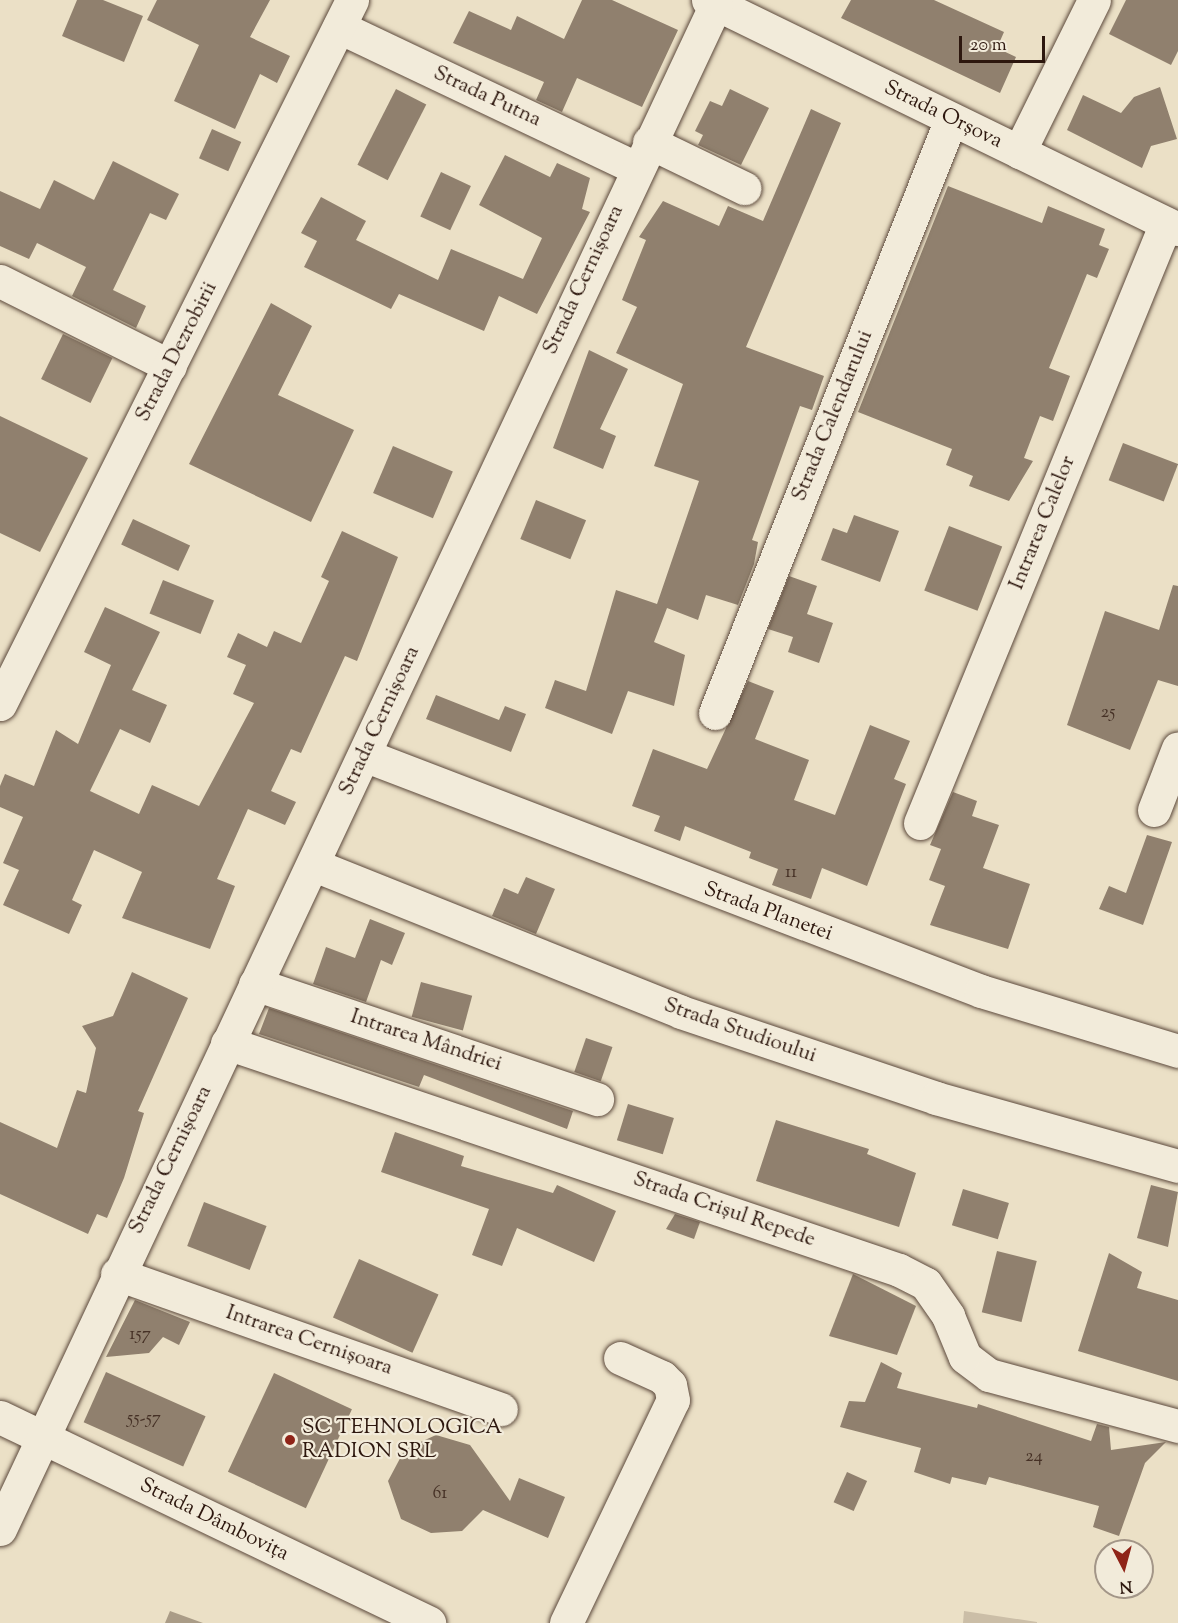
<!DOCTYPE html>
<html>
<head>
<meta charset="utf-8">
<style>
  body { margin:0 }
  #map { position:relative; width:1178px; height:1623px; overflow:hidden; background:#ebe0c6; font-family:"Sorts Mill Goudy",serif }
  div>[style] { position:absolute }
  .green>* { inset:0; background:#cbbea7 }
  .water>* { inset:0; background:#aa9c87 }
  .building>* { inset:0; background:#90806e; transform-origin:0 0 }
  .roads { filter:drop-shadow(0 0 2px #5c493c) drop-shadow(0 0 2px #5c493c) }
  .minor>* { height:33px; margin:-16.5px; padding:0 16.5px; transform-origin:16.5px; border-radius:16.5px; background:#f2ebda }
  .dots>* { width:16px; height:16px; translate:-50% -50%; box-sizing:border-box; border:3px solid #f2ebda; border-radius:50% }
  span { translate:-50% -50%; white-space:nowrap; text-align:center; line-height:1.15; -webkit-text-stroke:4.5px #f2ebda; paint-order:stroke }
  .number-label { font-size:18px; color:#463126 }
  .number-label span { -webkit-text-stroke-width:0 }
  .street-label { font-size:21px; color:#2d170e }
  .poi-label { font-size:21px; color:#2d170e }
  .left { translate:0 -50%; text-align:left }
  .north { position:absolute; left:1094px; top:1539px; width:60px; height:60px; box-sizing:border-box; background:#f2ebda; border:2px solid #a39688; border-radius:50%; rotate:174deg; font-size:16px; font-weight:700; line-height:24px; text-align:center; color:#2d170e }
  .north::after { content:''; display:block; margin:auto; width:21px; height:27px; background:#8f2418; clip-path:polygon(50% 0,100% 100%,50% 72%,0 100%) }
  .scale { position:absolute; left:959px; top:36px; width:86px; height:27px; box-sizing:border-box; border:3px solid #2d170e; border-top:0; padding-left:8px; font-size:18px; line-height:21px; white-space:nowrap; color:#2d170e; -webkit-text-stroke:4px #f2ebda; paint-order:stroke }
</style>
</head>
<body>
<div id="map">
  <div class="green">
    <div style="clip-path:polygon(964px 1611px,1037px 1622px,1037px 1623px,963px 1623px)"></div>
  </div>
  <div class="water">
    <div style="clip-path:polygon(170px 1611px,203px 1623px,165px 1623px)"></div>
  </div>
  <div class="building">
    <div style="clip-path:polygon(77px 0,103px 0,143px 16px,124px 62px,62px 36px)"></div>
    <div style="clip-path:polygon(157px 0,270px 0,250px 37px,290px 56px,277px 83px,260px 74px,235px 129px,174px 101px,199px 45px,147px 20px)"></div>
    <div style="clip-path:polygon(582px 0,612px 0,678px 30px,642px 107px,577px 78px,562px 112px,536px 100px,544px 82px,453px 43px,469px 11px,511px 30px,517px 16px,564px 39px)"></div>
    <div style="clip-path:polygon(851px 0,934px 0,1004px 32px,997px 48px,1016px 57px,1000px 93px,841px 18px)"></div>
    <div style="clip-path:polygon(1126px 0,1178px 0,1178px 51px,1171px 65px,1109px 34px)"></div>
    <div style="clip-path:polygon(1160px 87px,1177px 139px,1151px 146px,1142px 168px,1067px 130px,1083px 95px,1121px 113px,1134px 97px)"></div>
    <div style="left:396px;top:89px;width:34px;height:85px;rotate:27deg"></div>
    <div style="clip-path:polygon(730px 89px,769px 108px,741px 165px,698px 145px,703px 135px,695px 131px,710px 101px,722px 106px)"></div>
    <div style="clip-path:polygon(811px 109px,841px 123px,746px 347px,824px 376px,812px 410px,800px 406px,752px 540px,758px 542px,754px 564px,738px 605px,706px 595px,698px 620px,667px 608px,654px 642px,685px 655px,674px 706px,628px 691px,612px 734px,545px 708px,555px 680px,586px 691px,616px 590px,657px 604px,699px 481px,654px 466px,683px 384px,616px 353px,637px 307px,622px 300px,646px 240px,639px 237px,663px 201px,719px 226px,728px 206px,763px 221px)"></div>
    <div style="left:212px;top:129px;width:32px;height:32px;rotate:24deg"></div>
    <div style="clip-path:polygon(505px 155px,550px 177px,557px 163px,590px 178px,582px 209px,590px 212px,537px 314px,499px 296px,484px 331px,399px 294px,391px 309px,304px 267px,317px 241px,301px 233px,321px 197px,366px 221px,356px 240px,438px 280px,451px 249px,523px 279px,542px 238px,479px 205px)"></div>
    <div style="clip-path:polygon(113px 161px,179px 194px,166px 220px,150px 213px,113px 290px,146px 306px,136px 328px,72px 296px,86px 267px,37px 243px,29px 259px,0 246px,0 191px,40px 209px,54px 180px,94px 200px)"></div>
    <div style="left:441px;top:172px;width:33px;height:49px;rotate:25deg"></div>
    <div style="clip-path:polygon(948px 186px,1042px 223px,1048px 206px,1105px 229px,1099px 245px,1109px 249px,1097px 278px,1087px 274px,1049px 368px,1070px 376px,1053px 421px,1040px 416px,1024px 458px,1033px 461px,1009px 501px,969px 486px,973px 476px,946px 465px,952px 449px,858px 412px)"></div>
    <div style="clip-path:polygon(271px 303px,312px 326px,278px 395px,354px 430px,311px 522px,189px 464px)"></div>
    <div style="left:63px;top:334px;width:55px;height:50px;rotate:26deg"></div>
    <div style="clip-path:polygon(589px 350px,628px 369px,600px 429px,616px 436px,603px 469px,553px 448px)"></div>
    <div style="clip-path:polygon(0 416px,88px 458px,40px 552px,0 533px)"></div>
    <div style="left:1123px;top:443px;width:59px;height:40px;rotate:21deg"></div>
    <div style="left:393px;top:446px;width:65px;height:51px;rotate:23deg"></div>
    <div style="left:536px;top:500px;width:54px;height:42px;rotate:22deg"></div>
    <div style="clip-path:polygon(854px 515px,899px 531px,880px 582px,821px 560px,833px 528px,847px 533px)"></div>
    <div style="left:133px;top:519px;width:63px;height:28px;rotate:25deg"></div>
    <div style="left:949px;top:526px;width:57px;height:69px;rotate:21deg"></div>
    <div style="clip-path:polygon(342px 531px,398px 557px,357px 661px,345px 656px,301px 753px,291px 749px,271px 791px,296px 802px,285px 825px,248px 809px,217px 879px,235px 886px,210px 949px,122px 918px,142px 872px,94px 850px,72px 900px,82px 905px,69px 934px,3px 905px,19px 870px,3px 863px,23px 817px,0 807px,0 786px,5px 774px,34px 786px,56px 730px,78px 744px,111px 665px,84px 652px,105px 607px,160px 632px,132px 690px,167px 705px,150px 743px,120px 729px,90px 791px,139px 814px,152px 785px,199px 806px,254px 703px,233px 694px,246px 665px,227px 657px,238px 633px,267px 647px,274px 631px,301px 643px,329px 581px,321px 577px)"></div>
    <div style="clip-path:polygon(789px 576px,817px 586px,807px 614px,833px 623px,819px 663px,788px 652px,793px 637px,768px 629px)"></div>
    <div style="left:163px;top:580px;width:55px;height:36px;rotate:22deg"></div>
    <div style="clip-path:polygon(1173px 585px,1178px 586px,1178px 686px,1158px 680px,1130px 750px,1067px 725px,1105px 611px,1159px 630px)"></div>
    <div style="clip-path:polygon(748px 681px,774px 691px,755px 739px,809px 760px,794px 800px,835px 815px,870px 725px,910px 741px,894px 779px,906px 784px,867px 886px,822px 868px,811px 899px,772px 885px,778px 869px,749px 858px,751px 852px,685px 826px,680px 841px,654px 831px,660px 816px,632px 806px,653px 749px,707px 769px)"></div>
    <div style="clip-path:polygon(436px 695px,499px 720px,505px 706px,526px 714px,511px 752px,426px 719px)"></div>
    <div style="clip-path:polygon(953px 792px,977px 801px,972px 816px,999px 825px,983px 868px,1030px 884px,1008px 949px,930px 925px,945px 886px,929px 880px,941px 849px,930px 845px)"></div>
    <div style="clip-path:polygon(1147px 835px,1172px 842px,1143px 925px,1099px 909px,1109px 886px,1126px 893px)"></div>
    <div style="clip-path:polygon(526px 877px,555px 889px,536px 934px,492px 916px,504px 888px,518px 894px)"></div>
    <div style="clip-path:polygon(370px 919px,405px 933px,392px 965px,381px 960px,366px 1002px,313px 984px,326px 947px,355px 958px)"></div>
    <div style="clip-path:polygon(132px 972px,188px 998px,138px 1111px,144px 1113px,124px 1178px,107px 1218px,97px 1214px,88px 1234px,0 1194px,0 1122px,57px 1148px,77px 1090px,86px 1093px,96px 1048px,82px 1026px,113px 1016px)"></div>
    <div style="left:421px;top:982px;width:53px;height:36px;rotate:15deg"></div>
    <div style="clip-path:polygon(269px 1008px,573px 1111px,567px 1129px,424px 1075px,419px 1087px,259px 1034px)"></div>
    <div style="left:586px;top:1038px;width:28px;height:36px;rotate:19deg"></div>
    <div style="left:628px;top:1104px;width:48px;height:38px;rotate:17deg"></div>
    <div style="clip-path:polygon(776px 1120px,869px 1149px,867px 1154px,916px 1173px,899px 1227px,756px 1181px)"></div>
    <div style="clip-path:polygon(395px 1132px,464px 1156px,461px 1166px,553px 1193px,557px 1185px,616px 1211px,594px 1262px,517px 1228px,502px 1266px,472px 1255px,489px 1209px,381px 1172px)"></div>
    <div style="clip-path:polygon(1151px 1185px,1178px 1192px,1168px 1247px,1137px 1238px)"></div>
    <div style="left:963px;top:1189px;width:48px;height:38px;rotate:17deg"></div>
    <div style="left:204px;top:1202px;width:67px;height:47px;rotate:21deg"></div>
    <div style="clip-path:polygon(675px 1214px,700px 1222px,694px 1239px,666px 1229px)"></div>
    <div style="left:997px;top:1251px;width:41px;height:63px;rotate:14deg"></div>
    <div style="clip-path:polygon(1109px 1253px,1142px 1272px,1137px 1288px,1178px 1300px,1178px 1381px,1078px 1351px)"></div>
    <div style="left:359px;top:1259px;width:87px;height:64px;rotate:24deg"></div>
    <div style="clip-path:polygon(853px 1274px,916px 1306px,897px 1355px,829px 1336px)"></div>
    <div style="clip-path:polygon(135px 1300px,190px 1322px,179px 1345px,163px 1337px,149px 1353px,106px 1357px)"></div>
    <div style="clip-path:polygon(881px 1362px,902px 1373px,897px 1388px,977px 1408px,978px 1404px,1091px 1441px,1097px 1424px,1109px 1427px,1111px 1450px,1166px 1442px,1145px 1463px,1119px 1536px,1093px 1527px,1099px 1506px,989px 1477px,986px 1485px,952px 1477px,950px 1484px,914px 1472px,921px 1448px,840px 1427px,849px 1401px,865px 1402px)"></div>
    <div style="left:106px;top:1372px;width:109px;height:55px;rotate:24deg"></div>
    <div style="left:274px;top:1373px;width:86px;height:109px;rotate:25deg"></div>
    <div style="clip-path:polygon(436px 1435px,470px 1445px,510px 1501px,519px 1478px,565px 1497px,548px 1538px,483px 1510px,462px 1531px,431px 1533px,401px 1519px,388px 1481px,405px 1449px)"></div>
    <div style="left:847px;top:1472px;width:22px;height:33px;rotate:24deg"></div>
  </div>
  <div class="roads">
    <div class="minor">
      <div style="left:708px;top:0;width:523px;rotate:25.98deg"></div>
      <div style="left:339px;top:27px;width:329px;rotate:25.4deg"></div>
      <div style="left:649px;top:142px;width:106px;rotate:25.8deg"></div>
      <div style="left:1019px;top:152px;width:169px;rotate:-63.7deg"></div>
      <div style="left:0;top:281px;width:190px;rotate:26.6deg"></div>
      <div style="left:0;top:704px;width:787px;rotate:-63.43deg"></div>
      <div style="left:715px;top:713px;width:639px;rotate:-68.33deg"></div>
      <div style="left:364px;top:755px;width:661px;rotate:20.93deg"></div>
      <div style="left:981px;top:991px;width:206px;rotate:16.9deg"></div>
      <div style="left:1154px;top:810px;width:66px;rotate:-68.8deg"></div>
      <div style="left:920px;top:823px;width:648px;rotate:-67.71deg"></div>
      <div style="left:314px;top:865px;width:395px;rotate:21.8deg"></div>
      <div style="left:681px;top:1012px;width:269px;rotate:18.6deg"></div>
      <div style="left:936px;top:1098px;width:251px;rotate:15.7deg"></div>
      <div style="left:255px;top:984px;width:361px;rotate:18.6deg"></div>
      <div style="left:227px;top:1043px;width:709px;rotate:18.66deg"></div>
      <div style="left:899px;top:1270px;width:30px;rotate:27deg"></div>
      <div style="left:926px;top:1284px;width:39px;rotate:55deg"></div>
      <div style="left:948px;top:1316px;width:44px;rotate:67.5deg"></div>
      <div style="left:965px;top:1357px;width:30px;rotate:37deg"></div>
      <div style="left:989px;top:1375px;width:196px;rotate:15.1deg"></div>
      <div style="left:117px;top:1274px;width:407px;rotate:19.4deg"></div>
      <div style="left:0;top:1417px;width:476px;rotate:25.6deg"></div>
      <div style="left:0;top:1529px;width:1685px;rotate:-64.85deg"></div>
      <div style="left:566px;top:1623px;width:247px;rotate:-64.4deg"></div>
      <div style="left:673px;top:1400px;width:15px;rotate:-101deg"></div>
      <div style="left:670px;top:1385px;width:11px;rotate:-135deg"></div>
      <div style="left:662px;top:1377px;width:46px;rotate:-155.7deg"></div>
    </div>
  </div>
  <div class="dots">
    <div style="left:290px;top:1440px;background:#8f2418"></div>
  </div>
  <div class="number-label">
    <span style="left:1108px;top:713px">25</span>
    <span style="left:791px;top:873px">11</span>
    <span style="left:140px;top:1335px">157</span>
    <span style="left:144px;top:1419px">55-57</span>
    <span style="left:1034px;top:1457px">24</span>
    <span style="left:440px;top:1494px">61</span>
  </div>
  <div class="street-label">
    <span style="left:487px;top:97px;rotate:25deg">Strada Putna</span>
    <span style="left:943px;top:115px;rotate:26deg">Strada Orșova</span>
    <span style="left:584px;top:280px;rotate:-65deg">Strada Cernișoara</span>
    <span style="left:177px;top:352px;rotate:-63deg">Strada Dezrobirii</span>
    <span style="left:833px;top:416px;rotate:-68deg">Strada Calendarului</span>
    <span style="left:1043px;top:523px;rotate:-68deg">Intrarea Calelor</span>
    <span style="left:380px;top:721px;rotate:-65deg">Strada Cernișoara</span>
    <span style="left:768px;top:912px;rotate:20deg">Strada Planetei</span>
    <span style="left:740px;top:1031px;rotate:19deg">Strada Studioului</span>
    <span style="left:426px;top:1041px;rotate:18deg">Intrarea Mândriei</span>
    <span style="left:171px;top:1160px;rotate:-64deg">Strada Cernișoara</span>
    <span style="left:724px;top:1210px;rotate:19deg">Strada Crișul Repede</span>
    <span style="left:309px;top:1341px;rotate:19deg">Intrarea Cernișoara</span>
    <span style="left:214px;top:1520px;rotate:26deg">Strada Dâmbovița</span>
  </div>
  <div class="poi-label">
    <span class="left" style="left:302px;top:1440px">SC TEHNOLOGICA<br>RADION SRL</span>
  </div>
  <div class="north">N</div>
  <div class="scale">20 m</div>
</div>
</body>
</html>
